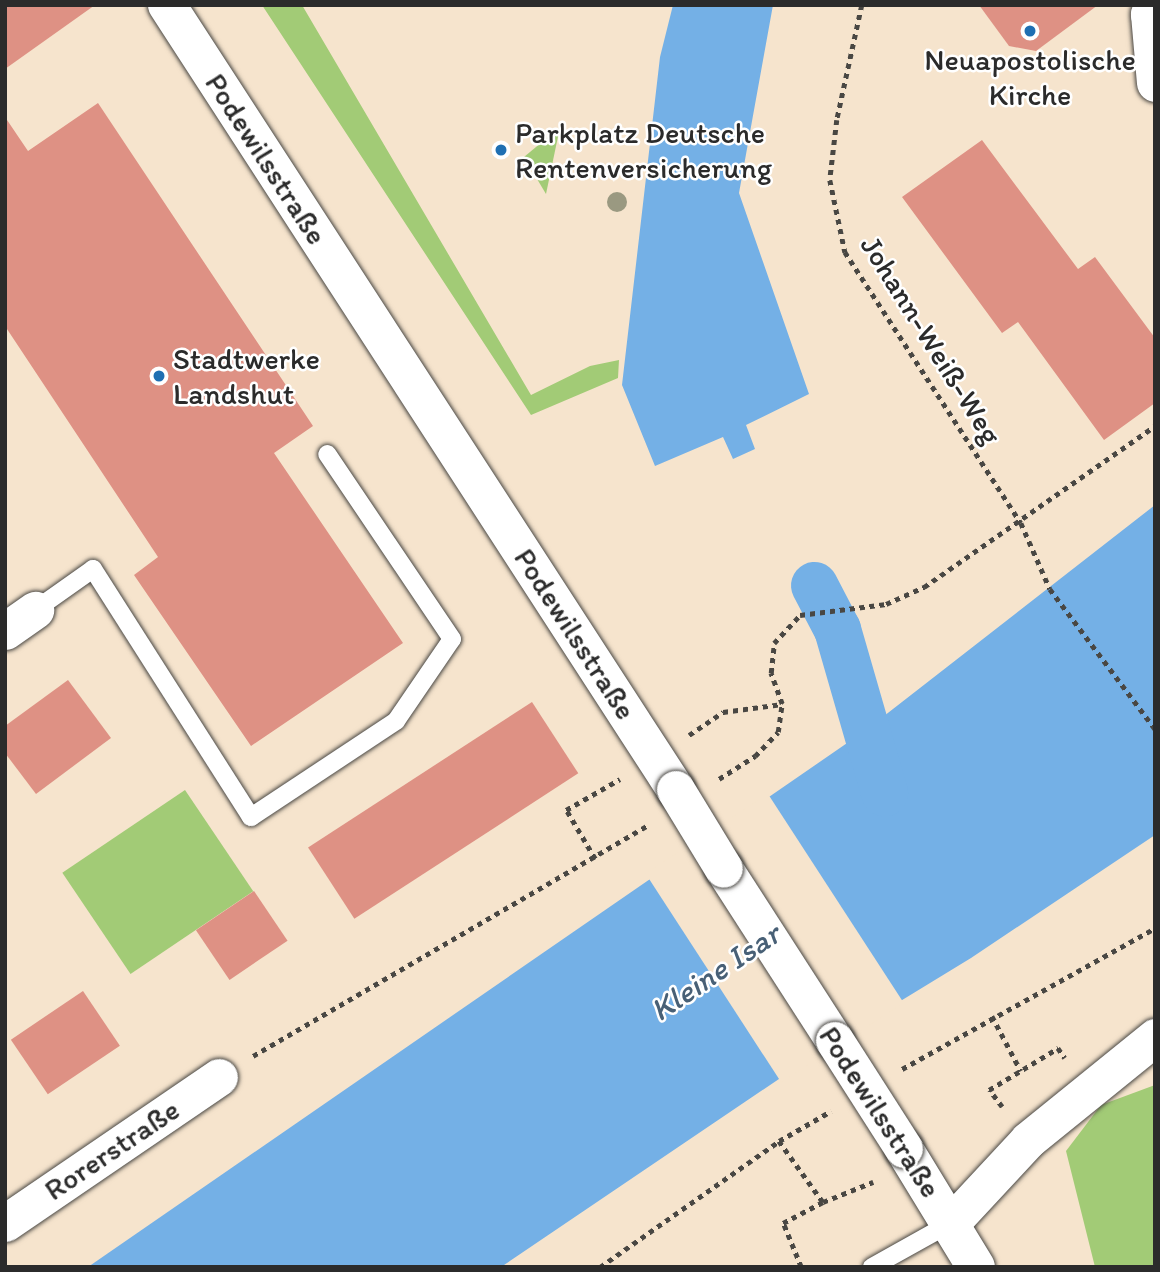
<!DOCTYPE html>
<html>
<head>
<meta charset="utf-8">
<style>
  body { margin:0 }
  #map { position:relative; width:1160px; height:1272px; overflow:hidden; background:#f6e4cd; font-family:Itim,sans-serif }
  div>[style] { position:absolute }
  .green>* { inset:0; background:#a2cb76; transform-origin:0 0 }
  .water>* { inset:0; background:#74b0e6 }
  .pier>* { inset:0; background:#f6e4cd; transform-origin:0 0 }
  .canal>* { height:47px; margin:-23.5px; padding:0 23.5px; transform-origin:23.5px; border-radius:23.5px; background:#74b0e6 }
  .building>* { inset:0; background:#de9184; transform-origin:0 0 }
  .path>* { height:4.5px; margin-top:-2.25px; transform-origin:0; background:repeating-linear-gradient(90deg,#494743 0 5px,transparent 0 10px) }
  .roads { filter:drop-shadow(0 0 2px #494743) drop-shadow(0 0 2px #494743) }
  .lane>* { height:18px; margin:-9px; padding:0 9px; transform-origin:9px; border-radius:9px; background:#fff }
  .street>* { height:37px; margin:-18.5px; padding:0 18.5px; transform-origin:18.5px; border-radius:18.5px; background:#fff }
  .secondary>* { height:38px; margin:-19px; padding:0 19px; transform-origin:19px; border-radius:19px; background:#fff }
  .bridges { filter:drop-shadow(0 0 2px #494743) drop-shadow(0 0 2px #494743) }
  .secondary-bridge>* { height:38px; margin:-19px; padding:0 19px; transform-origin:19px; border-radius:19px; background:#fff }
  .trees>* { width:20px; height:20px; margin:-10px; border-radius:50%; background:#9a9981 }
  .dots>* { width:19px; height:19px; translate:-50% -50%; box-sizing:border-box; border:4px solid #fff; border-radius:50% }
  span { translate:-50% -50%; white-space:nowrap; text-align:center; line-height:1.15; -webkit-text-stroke:5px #fff; paint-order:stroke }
  .poi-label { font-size:30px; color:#2b2b2b }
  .left { translate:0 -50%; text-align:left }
  .street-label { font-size:30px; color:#2b2b2b }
  .water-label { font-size:32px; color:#486076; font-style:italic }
  .frame { position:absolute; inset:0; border:7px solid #2b2b2b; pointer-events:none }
</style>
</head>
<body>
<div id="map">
  <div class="green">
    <div style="clip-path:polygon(262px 5px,302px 5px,531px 395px,590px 366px,619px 360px,618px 378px,531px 415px)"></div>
    <div style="clip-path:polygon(560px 127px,546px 194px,524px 157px)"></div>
    <div style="left:185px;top:790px;width:122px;height:148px;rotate:56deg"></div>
    <div style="clip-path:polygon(1155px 1085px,1155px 1267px,1095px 1267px,1066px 1151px,1101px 1105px)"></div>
  </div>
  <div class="water">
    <div style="clip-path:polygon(673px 5px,773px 5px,739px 193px,809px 394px,746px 425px,755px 449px,733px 459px,723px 437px,655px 466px,622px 385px,660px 57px)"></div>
    <div style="clip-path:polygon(1155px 505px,1155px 835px,971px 958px,835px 1041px,501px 1267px,88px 1267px,866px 730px)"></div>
  </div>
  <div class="pier">
    <div style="left:768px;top:794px;width:249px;height:146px;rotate:57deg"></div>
  </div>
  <div class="canal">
    <div style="left:814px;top:585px;width:50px;rotate:62.4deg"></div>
    <div style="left:837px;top:629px;width:170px;rotate:73.9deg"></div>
  </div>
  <div class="building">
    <div style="clip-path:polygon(5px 5px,95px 5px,5px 69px)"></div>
    <div style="clip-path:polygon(979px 5px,1098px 5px,1036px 51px,1009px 46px)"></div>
    <div style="clip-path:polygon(98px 103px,313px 426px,274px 453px,403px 643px,251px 746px,134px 575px,158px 557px,5px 326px,5px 117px,28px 151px)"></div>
    <div style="clip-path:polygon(982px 140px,1078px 269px,1095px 257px,1155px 338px,1155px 403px,1104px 440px,1018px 322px,1002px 333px,902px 197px)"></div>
    <div style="clip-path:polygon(68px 680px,111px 738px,36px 794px,5px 753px,5px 726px)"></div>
    <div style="left:532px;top:702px;width:85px;height:267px;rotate:57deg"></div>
    <div style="left:254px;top:891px;width:60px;height:70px;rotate:56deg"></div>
    <div style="left:83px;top:991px;width:66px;height:87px;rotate:56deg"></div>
  </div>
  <div class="path">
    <div style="left:862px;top:5px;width:118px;rotate:102.3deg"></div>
    <div style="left:837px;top:120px;width:60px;rotate:96.7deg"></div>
    <div style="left:830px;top:180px;width:74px;rotate:78.2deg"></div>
    <div style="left:845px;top:252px;width:323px;rotate:57deg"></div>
    <div style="left:1021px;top:523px;width:72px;rotate:66.3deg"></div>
    <div style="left:1050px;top:589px;width:175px;rotate:53.1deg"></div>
    <div style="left:689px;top:735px;width:41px;rotate:-34.1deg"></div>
    <div style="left:723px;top:712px;width:60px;rotate:-7.7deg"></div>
    <div style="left:719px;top:779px;width:43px;rotate:-32.6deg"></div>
    <div style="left:755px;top:756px;width:33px;rotate:-46deg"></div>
    <div style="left:778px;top:732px;width:28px;rotate:-82deg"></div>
    <div style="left:782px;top:704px;width:33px;rotate:-110deg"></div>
    <div style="left:771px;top:673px;width:30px;rotate:-84deg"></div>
    <div style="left:774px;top:643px;width:38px;rotate:-47deg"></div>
    <div style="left:800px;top:615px;width:87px;rotate:-7.3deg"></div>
    <div style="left:886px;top:604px;width:42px;rotate:-24.1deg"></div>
    <div style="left:924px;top:587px;width:282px;rotate:-34.9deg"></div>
    <div style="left:595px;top:859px;width:57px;rotate:-120.6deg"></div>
    <div style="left:566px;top:810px;width:62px;rotate:-29.9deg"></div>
    <div style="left:992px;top:1016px;width:62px;rotate:62.2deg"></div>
    <div style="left:253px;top:1056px;width:456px;rotate:-30.3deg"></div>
    <div style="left:902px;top:1069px;width:290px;rotate:-29.1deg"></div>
    <div style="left:1002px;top:1107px;width:21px;rotate:-127deg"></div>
    <div style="left:989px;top:1090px;width:81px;rotate:-31.3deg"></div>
    <div style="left:1058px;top:1048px;width:12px;rotate:55deg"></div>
    <div style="left:779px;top:1141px;width:75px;rotate:54.2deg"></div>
    <div style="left:823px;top:1202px;width:54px;rotate:-21.8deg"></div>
    <div style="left:600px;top:1267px;width:219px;rotate:-35.1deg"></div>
    <div style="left:779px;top:1141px;width:60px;rotate:-30deg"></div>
    <div style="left:801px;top:1267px;width:48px;rotate:-112.2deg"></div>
    <div style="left:783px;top:1223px;width:45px;rotate:-27.7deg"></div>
  </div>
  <div class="roads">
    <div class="lane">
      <div style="left:35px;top:610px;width:71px;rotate:-35.3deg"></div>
      <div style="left:93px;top:569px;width:294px;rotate:57.5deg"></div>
      <div style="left:251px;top:817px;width:174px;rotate:-33.5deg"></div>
      <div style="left:396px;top:721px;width:99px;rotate:-55.7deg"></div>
      <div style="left:452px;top:639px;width:223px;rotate:-124deg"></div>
      <div style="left:872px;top:1267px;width:90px;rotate:-29.1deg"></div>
    </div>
    <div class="street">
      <div style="left:1155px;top:9px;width:8px;rotate:140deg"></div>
      <div style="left:1149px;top:14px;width:69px;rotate:85deg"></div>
      <div style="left:5px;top:631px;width:37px;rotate:-35deg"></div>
      <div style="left:5px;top:1223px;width:259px;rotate:-34.3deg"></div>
      <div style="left:951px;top:1223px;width:113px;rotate:-47.1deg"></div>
      <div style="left:1028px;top:1140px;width:164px;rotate:-39deg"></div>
    </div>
    <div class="secondary">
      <div style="left:167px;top:5px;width:936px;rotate:57.04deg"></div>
      <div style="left:724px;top:869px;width:205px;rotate:57.2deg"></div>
      <div style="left:904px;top:1149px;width:138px;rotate:58.6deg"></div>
    </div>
  </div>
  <div class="bridges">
    <div class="secondary-bridge">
      <div style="left:676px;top:790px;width:92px;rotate:58.7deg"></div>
      <div style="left:835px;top:1041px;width:128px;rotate:57.4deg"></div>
    </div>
  </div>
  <div class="trees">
    <div style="left:617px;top:202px"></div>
  </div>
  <div class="dots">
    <div style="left:1030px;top:31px;background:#1f6fb2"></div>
    <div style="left:501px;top:150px;background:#1f6fb2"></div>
    <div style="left:159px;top:376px;background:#1f6fb2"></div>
  </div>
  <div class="poi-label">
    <span style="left:1030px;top:77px">Neuapostolische<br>Kirche</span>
    <span class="left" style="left:515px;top:150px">Parkplatz Deutsche<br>Rentenversicherung</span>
    <span class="left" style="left:173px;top:376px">Stadtwerke<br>Landshut</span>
  </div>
  <div class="street-label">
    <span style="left:266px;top:159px;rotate:57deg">Podewilsstraße</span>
    <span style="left:931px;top:340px;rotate:58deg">Johann-Weiß-Weg</span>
    <span style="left:575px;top:634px;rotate:57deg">Podewilsstraße</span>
    <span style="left:880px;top:1112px;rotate:57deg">Podewilsstraße</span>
    <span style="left:112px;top:1150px;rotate:-34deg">Rorerstraße</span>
  </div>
  <div class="water-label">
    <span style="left:715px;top:972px;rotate:-34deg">Kleine Isar</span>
  </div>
  <div class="frame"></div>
</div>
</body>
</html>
